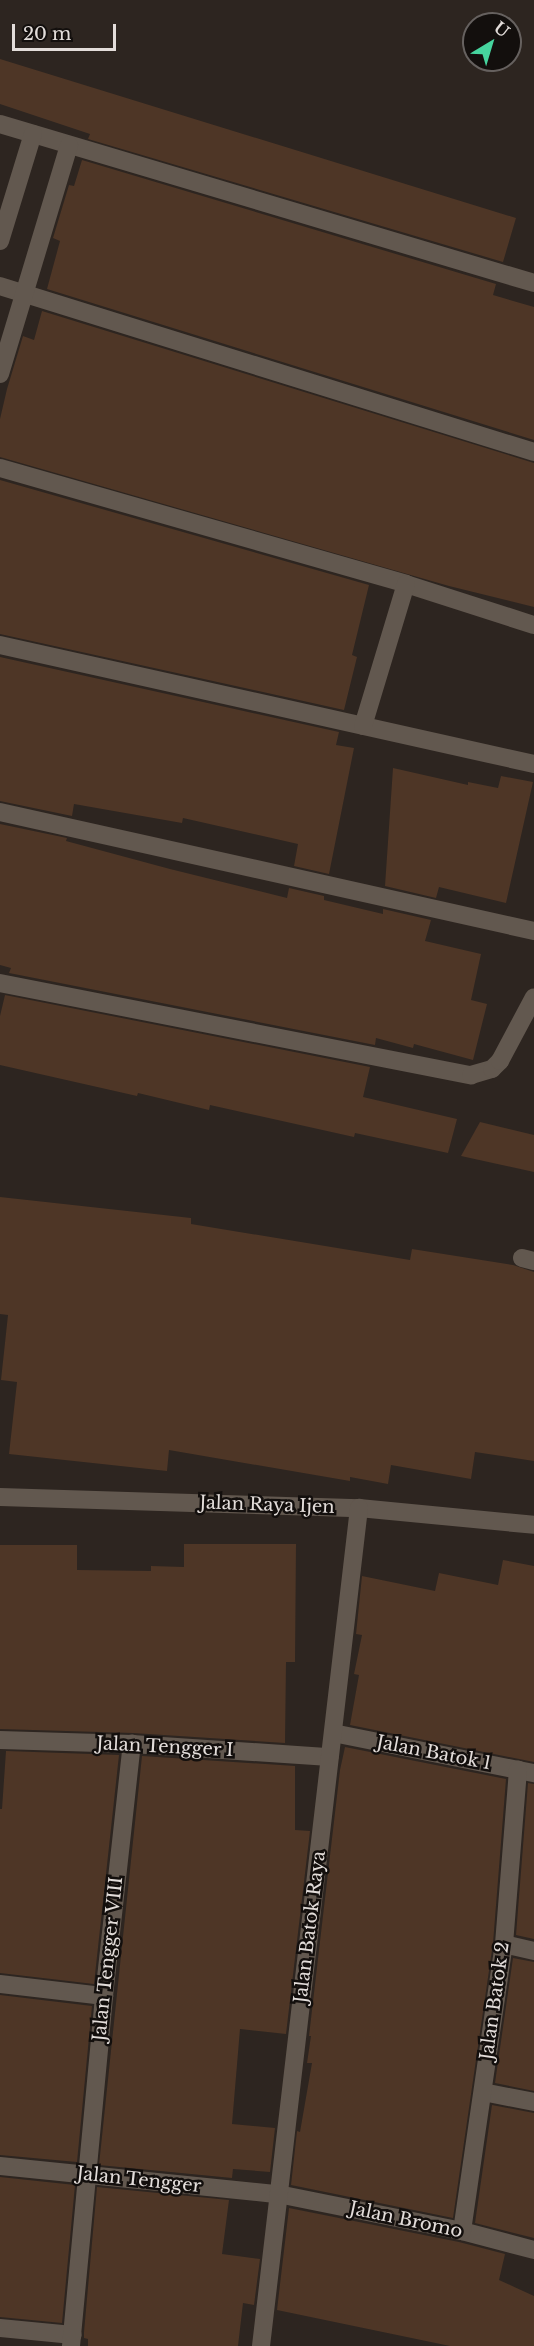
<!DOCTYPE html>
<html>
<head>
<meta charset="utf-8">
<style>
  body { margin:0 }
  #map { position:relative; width:534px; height:2346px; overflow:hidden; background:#2d2520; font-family:"Libre Baskerville",serif }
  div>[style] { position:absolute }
  .building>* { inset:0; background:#4e3626 }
  .minor>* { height:18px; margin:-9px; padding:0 9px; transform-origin:9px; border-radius:9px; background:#62584f }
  span { translate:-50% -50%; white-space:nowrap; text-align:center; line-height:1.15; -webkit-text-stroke:5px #130f0d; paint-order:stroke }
  .street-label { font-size:18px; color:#e3ddda }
  .north { position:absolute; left:462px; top:12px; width:60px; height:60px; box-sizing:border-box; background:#130f0d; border:2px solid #66615f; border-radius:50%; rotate:38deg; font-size:16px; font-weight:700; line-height:24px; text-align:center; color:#e3ddda }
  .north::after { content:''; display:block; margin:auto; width:21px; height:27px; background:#46d49e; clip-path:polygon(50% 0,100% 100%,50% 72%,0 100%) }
  .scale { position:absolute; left:12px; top:24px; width:104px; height:27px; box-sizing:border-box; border:3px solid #e3ddda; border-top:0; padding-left:8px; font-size:18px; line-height:21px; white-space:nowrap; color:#e3ddda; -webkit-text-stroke:4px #130f0d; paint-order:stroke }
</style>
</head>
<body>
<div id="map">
  <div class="building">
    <div style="clip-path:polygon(0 59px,516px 218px,503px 262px,88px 139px,90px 134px,0 104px)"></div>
    <div style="clip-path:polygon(82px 160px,496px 284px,493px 295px,534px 307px,534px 440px,47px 289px,60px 241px,53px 238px,69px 185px,74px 186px)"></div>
    <div style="clip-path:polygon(42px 311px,534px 463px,534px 607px,449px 586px,0 457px,0 419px,7px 389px,23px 336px,34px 340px)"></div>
    <div style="clip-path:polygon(0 480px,369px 585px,352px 655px,357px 657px,344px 710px,0 634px)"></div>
    <div style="clip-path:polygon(0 657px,339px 732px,336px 745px,354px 748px,329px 874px,294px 866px,298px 844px,183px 818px,182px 823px,74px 804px,72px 816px,0 801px)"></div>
    <div style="clip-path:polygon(393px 768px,468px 785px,468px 782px,498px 788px,501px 776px,533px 782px,506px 903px,439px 887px,436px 898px,385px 886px)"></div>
    <div style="clip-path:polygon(0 824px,67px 838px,66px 841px,170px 869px,287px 898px,289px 888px,324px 896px,324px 900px,383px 914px,383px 909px,431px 920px,425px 941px,481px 954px,471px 1000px,487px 1004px,473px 1060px,414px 1044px,413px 1048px,376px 1038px,375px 1045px,9px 973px,11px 968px,0 965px)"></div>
    <div style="clip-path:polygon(5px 995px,370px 1067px,363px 1097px,457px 1119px,448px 1153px,355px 1133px,354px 1137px,210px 1105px,209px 1110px,138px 1093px,137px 1096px,0 1065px,0 1016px)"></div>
    <div style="clip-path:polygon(480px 1122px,534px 1135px,534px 1172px,461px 1156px)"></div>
    <div style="clip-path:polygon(0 1197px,191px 1218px,191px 1224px,410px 1260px,412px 1249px,513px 1265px,534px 1272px,534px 1461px,475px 1452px,471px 1479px,391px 1465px,388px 1484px,350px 1477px,350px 1481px,169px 1450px,167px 1471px,9px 1454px,17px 1382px,1px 1380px,8px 1315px,0 1314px)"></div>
    <div style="clip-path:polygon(184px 1544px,296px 1544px,295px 1662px,286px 1662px,285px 1743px,133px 1733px,0 1729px,0 1545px,77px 1545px,77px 1570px,151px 1571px,151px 1566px,184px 1567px)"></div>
    <div style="clip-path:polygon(503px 1560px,534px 1566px,534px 1762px,350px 1725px,359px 1675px,354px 1674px,362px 1635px,356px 1634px,362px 1576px,435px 1591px,439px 1573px,498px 1585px)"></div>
    <div style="clip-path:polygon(345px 1747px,506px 1779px,493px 1943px,453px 2218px,291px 2185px,297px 2131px,300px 2132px,312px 2063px,307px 2063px,311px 2036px,309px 2036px,340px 1770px)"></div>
    <div style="clip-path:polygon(6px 1751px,119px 1755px,94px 1984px,0 1973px,0 1809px,2px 1809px)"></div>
    <div style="clip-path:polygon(142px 1756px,295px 1766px,295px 1830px,310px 1831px,286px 2034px,240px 2029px,232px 2124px,275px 2128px,270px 2172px,233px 2169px,232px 2178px,99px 2165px)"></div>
    <div style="clip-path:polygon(528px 1783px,534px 1784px,534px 1939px,516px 1935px)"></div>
    <div style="clip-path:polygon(513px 1958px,534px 1962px,534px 2091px,495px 2083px)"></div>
    <div style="clip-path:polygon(0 1995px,92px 2006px,77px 2162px,0 2155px)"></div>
    <div style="clip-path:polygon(492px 2105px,534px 2113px,534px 2238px,475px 2223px)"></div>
    <div style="clip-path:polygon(0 2177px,75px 2185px,62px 2323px,0 2317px)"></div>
    <div style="clip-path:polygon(97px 2187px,229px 2200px,222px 2254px,260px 2259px,254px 2305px,243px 2303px,238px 2346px,88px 2346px,88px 2339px,84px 2338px,84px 2332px)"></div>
    <div style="clip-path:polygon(289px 2208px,459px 2242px,505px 2254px,499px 2280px,534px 2296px,534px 2346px,450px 2346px,277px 2310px)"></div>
  </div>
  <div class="minor">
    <div style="left:0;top:124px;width:557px;rotate:16.58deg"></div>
    <div style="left:0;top:241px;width:112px;rotate:-72.9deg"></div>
    <div style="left:0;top:286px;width:559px;rotate:17.27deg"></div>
    <div style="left:0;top:374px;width:239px;rotate:-73.2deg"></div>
    <div style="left:0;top:468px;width:422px;rotate:15.9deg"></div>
    <div style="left:406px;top:584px;width:134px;rotate:17.8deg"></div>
    <div style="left:0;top:645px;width:547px;rotate:12.56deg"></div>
    <div style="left:363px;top:726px;width:148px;rotate:-73.2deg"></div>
    <div style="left:0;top:812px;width:547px;rotate:12.56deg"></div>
    <div style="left:0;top:983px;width:480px;rotate:11.1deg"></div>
    <div style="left:471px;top:1075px;width:22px;rotate:-16deg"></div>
    <div style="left:492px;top:1069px;width:11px;rotate:-45deg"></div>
    <div style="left:500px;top:1061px;width:72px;rotate:-62deg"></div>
    <div style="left:522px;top:1258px;width:12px;rotate:14deg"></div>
    <div style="left:0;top:1497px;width:359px;rotate:1.8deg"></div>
    <div style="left:359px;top:1508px;width:176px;rotate:5.5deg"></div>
    <div style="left:333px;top:1733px;width:205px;rotate:11.3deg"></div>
    <div style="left:0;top:1740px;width:132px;rotate:1.7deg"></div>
    <div style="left:132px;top:1744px;width:198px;rotate:3.8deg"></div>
    <div style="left:504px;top:1944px;width:31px;rotate:13deg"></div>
    <div style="left:0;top:1984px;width:105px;rotate:6.6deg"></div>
    <div style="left:483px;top:2092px;width:52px;rotate:11.1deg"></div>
    <div style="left:0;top:2166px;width:279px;rotate:5.8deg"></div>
    <div style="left:278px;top:2194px;width:188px;rotate:11.4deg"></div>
    <div style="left:462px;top:2231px;width:74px;rotate:14.8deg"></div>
    <div style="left:462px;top:2231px;width:290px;rotate:-81.7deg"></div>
    <div style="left:504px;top:1944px;width:175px;rotate:-85.4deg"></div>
    <div style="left:0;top:2328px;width:73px;rotate:5.5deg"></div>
    <div style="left:71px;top:2346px;width:352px;rotate:-84.6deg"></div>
    <div style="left:104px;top:1996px;width:254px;rotate:-83.7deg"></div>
    <div style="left:261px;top:2346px;width:844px;rotate:-83.33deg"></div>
  </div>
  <div class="street-label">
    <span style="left:267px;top:1505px;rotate:2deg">Jalan Raya Ijen</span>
    <span style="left:165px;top:1747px;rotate:3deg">Jalan Tengger I</span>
    <span style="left:434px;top:1753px;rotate:11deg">Jalan Batok 1</span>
    <span style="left:310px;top:1927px;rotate:-83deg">Jalan Batok Raya</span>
    <span style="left:108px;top:1959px;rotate:-84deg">Jalan Tengger VIII</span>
    <span style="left:495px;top:2001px;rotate:-82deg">Jalan Batok 2</span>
    <span style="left:139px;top:2180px;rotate:6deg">Jalan Tengger</span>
    <span style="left:406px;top:2220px;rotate:12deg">Jalan Bromo</span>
  </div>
  <div class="north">U</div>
  <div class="scale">20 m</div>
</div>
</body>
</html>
